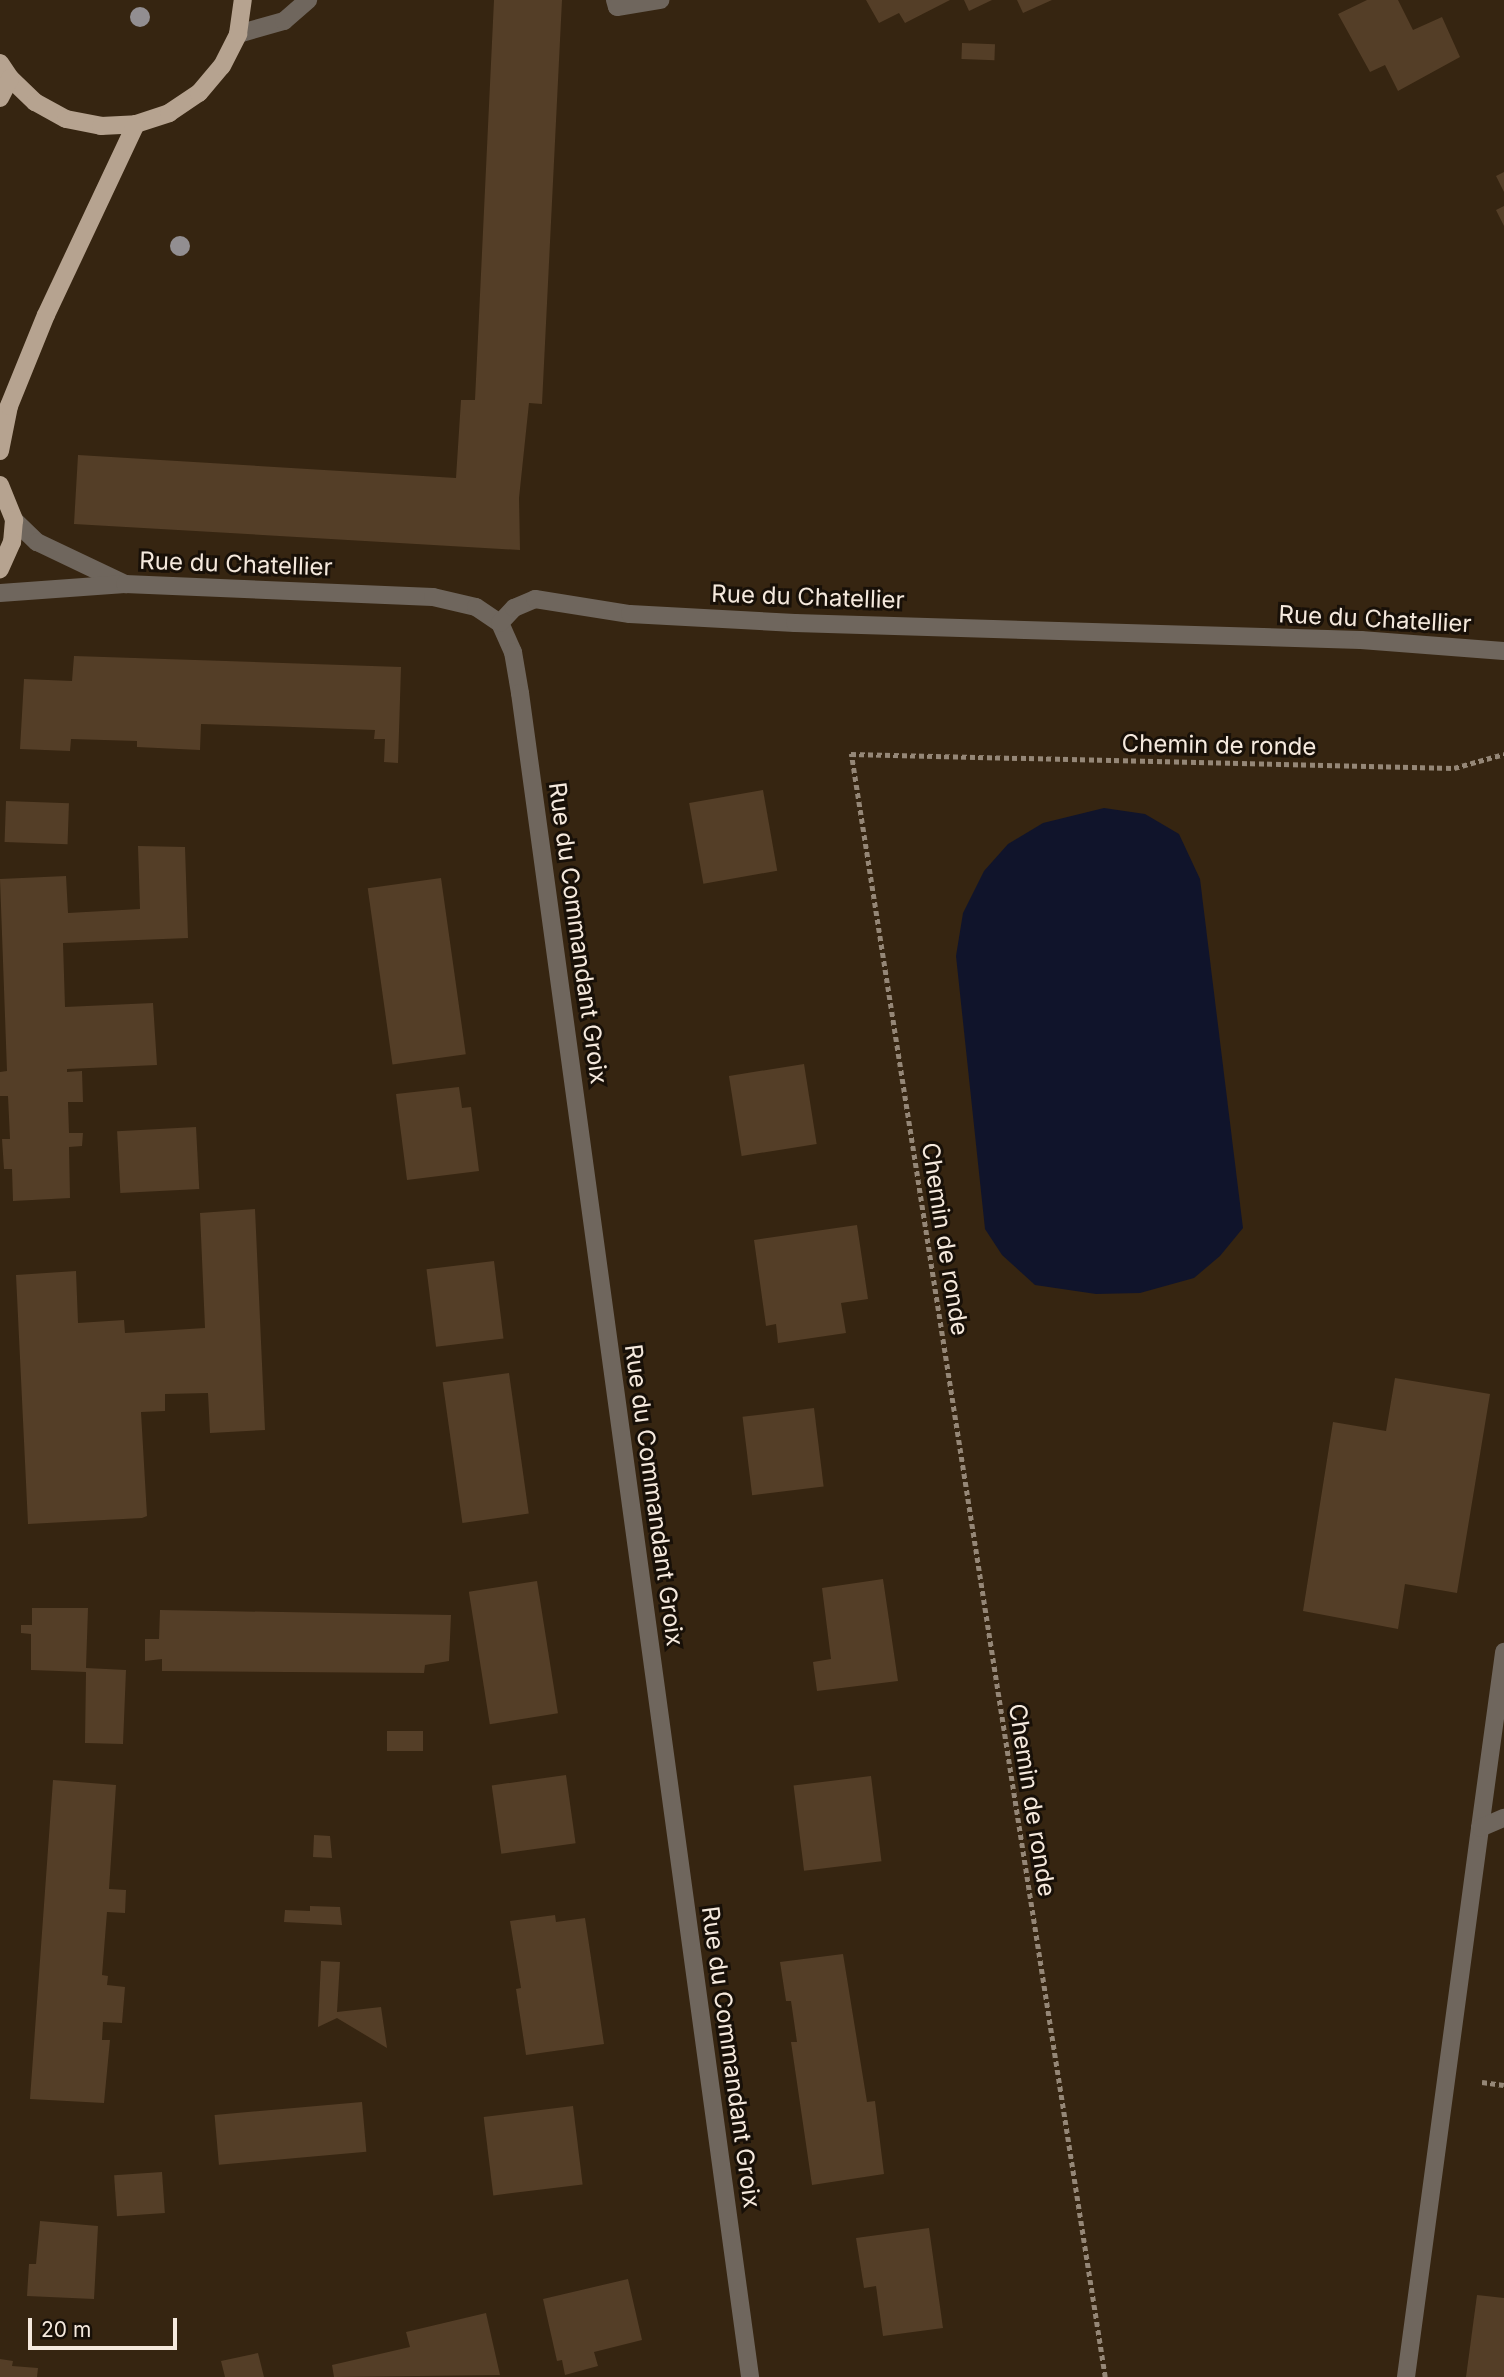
<!DOCTYPE html>
<html>
<head>
<meta charset="utf-8">
<style>
  body { margin:0 }
  #map { position:relative; width:1504px; height:2377px; overflow:hidden; background:#362511; font-family:Inter,sans-serif }
  div>[style] { position:absolute }
  .water>* { inset:0; background:#10142b }
  .building>* { inset:0; background:#543e27; transform-origin:0 0 }
  .path>* { height:4.5px; margin-top:-2.25px; transform-origin:0; background:repeating-linear-gradient(90deg,#958777 0 5px,transparent 0 8.5px) }
  .minor>* { height:18px; margin:-9px; padding:0 9px; transform-origin:9px; border-radius:9px; background:#6f665d }
  .major>* { height:18px; margin:-9px; padding:0 9px; transform-origin:9px; border-radius:9px; background:#b6a390 }
  .trees>* { width:20px; height:20px; margin:-10px; border-radius:50%; background:#928e91 }
  span { translate:-50% -50%; white-space:nowrap; text-align:center; line-height:1.15; -webkit-text-stroke:6px #181008; paint-order:stroke }
  .street-label { font-size:24px; color:#f5e9dd }
  .scale { position:absolute; left:28px; top:2318px; width:149px; height:32px; box-sizing:border-box; border:4px solid #f5e9dd; border-top:0; padding-left:9px; font-size:21px; line-height:24px; white-space:nowrap; color:#f5e9dd; -webkit-text-stroke:5px #181008; paint-order:stroke }
</style>
</head>
<body>
<div id="map">
  <div class="water">
    <div style="clip-path:polygon(1104px 808px,1145px 814px,1179px 834px,1200px 879px,1243px 1228px,1220px 1256px,1194px 1278px,1140px 1293px,1096px 1294px,1035px 1285px,1002px 1255px,985px 1229px,956px 956px,963px 913px,984px 871px,1008px 844px,1043px 823px)"></div>
  </div>
  <div class="building">
    <div style="clip-path:polygon(494px 0,562px 0,542px 404px,529px 403px,519px 498px,520px 550px,74px 524px,78px 455px,456px 478px,461px 400px,475px 400px)"></div>
    <div style="clip-path:polygon(866px 0,950px 0,905px 23px,899px 13px,879px 23px)"></div>
    <div style="clip-path:polygon(964px 0,992px 0,969px 11px)"></div>
    <div style="clip-path:polygon(1017px 0,1052px 0,1023px 13px)"></div>
    <div style="clip-path:polygon(1367px 0,1398px 0,1413px 30px,1442px 17px,1460px 57px,1398px 91px,1385px 65px,1370px 72px,1338px 14px)"></div>
    <div style="left:962px;top:43px;width:33px;height:16px;rotate:2deg"></div>
    <div style="clip-path:polygon(1504px 172px,1504px 192px,1496px 176px)"></div>
    <div style="clip-path:polygon(1504px 206px,1504px 226px,1496px 210px)"></div>
    <div style="clip-path:polygon(74px 656px,401px 667px,398px 763px,384px 762px,385px 739px,374px 739px,375px 730px,266px 726px,201px 724px,200px 750px,137px 747px,137px 741px,71px 739px,70px 751px,20px 749px,24px 679px,72px 681px)"></div>
    <div style="left:763px;top:790px;width:82px;height:75px;rotate:80deg"></div>
    <div style="left:6px;top:801px;width:63px;height:41px;rotate:2deg"></div>
    <div style="clip-path:polygon(138px 846px,185px 847px,188px 938px,63px 943px,65px 1007px,153px 1003px,157px 1065px,67px 1069px,67px 1072px,82px 1071px,83px 1102px,68px 1102px,69px 1133px,83px 1133px,82px 1146px,69px 1147px,70px 1198px,13px 1201px,12px 1169px,4px 1169px,2px 1139px,10px 1139px,8px 1096px,0 1096px,0 1072px,7px 1071px,0 879px,66px 876px,68px 913px,140px 909px)"></div>
    <div style="left:441px;top:878px;width:178px;height:74px;rotate:82deg"></div>
    <div style="left:804px;top:1064px;width:81px;height:76px;rotate:81deg"></div>
    <div style="clip-path:polygon(459px 1087px,462px 1108px,471px 1107px,479px 1171px,407px 1180px,396px 1094px)"></div>
    <div style="left:196px;top:1127px;width:62px;height:79px;rotate:87deg"></div>
    <div style="clip-path:polygon(255px 1209px,265px 1430px,210px 1433px,208px 1393px,165px 1394px,165px 1411px,141px 1412px,147px 1516px,142px 1518px,28px 1524px,16px 1275px,76px 1271px,78px 1323px,124px 1320px,125px 1333px,205px 1328px,200px 1213px)"></div>
    <div style="clip-path:polygon(857px 1225px,868px 1299px,841px 1303px,846px 1333px,778px 1343px,776px 1324px,766px 1326px,754px 1240px)"></div>
    <div style="left:494px;top:1261px;width:78px;height:68px;rotate:83deg"></div>
    <div style="left:509px;top:1373px;width:142px;height:67px;rotate:82deg"></div>
    <div style="clip-path:polygon(1395px 1378px,1490px 1394px,1457px 1593px,1405px 1584px,1398px 1629px,1303px 1611px,1333px 1422px,1386px 1431px)"></div>
    <div style="left:814px;top:1408px;width:79px;height:72px;rotate:83deg"></div>
    <div style="clip-path:polygon(883px 1579px,898px 1681px,817px 1691px,813px 1662px,831px 1659px,822px 1588px)"></div>
    <div style="left:537px;top:1581px;width:134px;height:69px;rotate:81deg"></div>
    <div style="clip-path:polygon(32px 1608px,88px 1608px,86px 1668px,126px 1670px,123px 1744px,85px 1743px,86px 1672px,31px 1670px,31px 1634px,21px 1633px,21px 1625px,32px 1625px)"></div>
    <div style="clip-path:polygon(160px 1610px,451px 1615px,449px 1661px,425px 1665px,424px 1673px,162px 1671px,162px 1659px,145px 1661px,145px 1639px,159px 1639px)"></div>
    <div style="left:387px;top:1731px;width:36px;height:20px"></div>
    <div style="left:566px;top:1775px;width:69px;height:75px;rotate:82deg"></div>
    <div style="left:871px;top:1776px;width:86px;height:78px;rotate:83deg"></div>
    <div style="clip-path:polygon(53px 1780px,116px 1785px,109px 1889px,126px 1890px,125px 1913px,107px 1912px,102px 1975px,108px 1976px,107px 1985px,125px 1987px,122px 2023px,103px 2022px,102px 2040px,110px 2040px,104px 2103px,30px 2099px)"></div>
    <div style="clip-path:polygon(314px 1835px,330px 1836px,332px 1858px,313px 1857px)"></div>
    <div style="clip-path:polygon(310px 1906px,340px 1907px,342px 1925px,284px 1922px,285px 1910px,310px 1911px)"></div>
    <div style="clip-path:polygon(555px 1915px,556px 1922px,585px 1918px,604px 2044px,526px 2055px,516px 1989px,521px 1988px,510px 1921px)"></div>
    <div style="clip-path:polygon(843px 1954px,867px 2102px,875px 2101px,884px 2174px,812px 2185px,791px 2042px,797px 2042px,791px 2001px,786px 2001px,780px 1962px)"></div>
    <div style="clip-path:polygon(321px 1961px,340px 1962px,337px 2012px,381px 2007px,387px 2048px,337px 2018px,318px 2027px)"></div>
    <div style="left:362px;top:2102px;width:50px;height:148px;rotate:85deg"></div>
    <div style="left:573px;top:2106px;width:79px;height:90px;rotate:83deg"></div>
    <div style="left:162px;top:2172px;width:41px;height:48px;rotate:86deg"></div>
    <div style="clip-path:polygon(40px 2221px,98px 2226px,94px 2299px,27px 2296px,29px 2264px,36px 2264px)"></div>
    <div style="clip-path:polygon(929px 2228px,943px 2328px,883px 2336px,876px 2286px,864px 2288px,856px 2238px)"></div>
    <div style="clip-path:polygon(628px 2279px,642px 2340px,594px 2352px,598px 2366px,565px 2375px,562px 2360px,557px 2361px,543px 2299px)"></div>
    <div style="clip-path:polygon(1477px 2295px,1504px 2298px,1504px 2377px,1466px 2377px)"></div>
    <div style="clip-path:polygon(486px 2313px,500px 2375px,334px 2377px,332px 2365px,410px 2347px,406px 2332px)"></div>
    <div style="clip-path:polygon(258px 2353px,264px 2377px,225px 2377px,221px 2361px)"></div>
    <div style="clip-path:polygon(0 2359px,13px 2361px,12px 2366px,38px 2368px,37px 2377px,0 2377px)"></div>
  </div>
  <div class="path">
    <div style="left:1482px;top:2082px;width:22px;rotate:8deg"></div>
    <div style="left:1105px;top:2377px;width:1643px;rotate:-98.89deg"></div>
    <div style="left:851px;top:754px;width:603px;rotate:1.33deg"></div>
    <div style="left:1454px;top:768px;width:52px;rotate:-15.6deg"></div>
  </div>
  <div class="minor">
    <div style="left:615px;top:0;width:7px;rotate:74deg"></div>
    <div style="left:617px;top:7px;width:44px;rotate:-9.2deg"></div>
    <div style="left:238px;top:34px;width:48px;rotate:-15.8deg"></div>
    <div style="left:284px;top:21px;width:32px;rotate:-41deg"></div>
    <div style="left:14px;top:520px;width:32px;rotate:44deg"></div>
    <div style="left:37px;top:542px;width:98px;rotate:25.5deg"></div>
    <div style="left:0;top:593px;width:125px;rotate:-4.1deg"></div>
    <div style="left:125px;top:584px;width:308px;rotate:2.4deg"></div>
    <div style="left:433px;top:597px;width:44px;rotate:13.1deg"></div>
    <div style="left:476px;top:607px;width:29px;rotate:34deg"></div>
    <div style="left:500px;top:623px;width:32px;rotate:66deg"></div>
    <div style="left:513px;top:652px;width:42px;rotate:80.3deg"></div>
    <div style="left:520px;top:693px;width:1700px;rotate:82.22deg"></div>
    <div style="left:500px;top:623px;width:21px;rotate:-47deg"></div>
    <div style="left:514px;top:608px;width:23px;rotate:-23deg"></div>
    <div style="left:535px;top:599px;width:96px;rotate:9deg"></div>
    <div style="left:630px;top:614px;width:165px;rotate:3.1deg"></div>
    <div style="left:795px;top:623px;width:566px;rotate:1.72deg"></div>
    <div style="left:1361px;top:640px;width:143px;rotate:4.4deg"></div>
    <div style="left:1480px;top:1828px;width:178px;rotate:-82.2deg"></div>
    <div style="left:1406px;top:2377px;width:554px;rotate:-82.32deg"></div>
    <div style="left:1480px;top:1828px;width:26px;rotate:-23deg"></div>
  </div>
  <div class="major">
    <div style="left:0;top:63px;width:18px;rotate:56deg"></div>
    <div style="left:10px;top:78px;width:35px;rotate:44deg"></div>
    <div style="left:35px;top:102px;width:35px;rotate:29deg"></div>
    <div style="left:66px;top:119px;width:36px;rotate:11deg"></div>
    <div style="left:101px;top:126px;width:35px;rotate:-3deg"></div>
    <div style="left:136px;top:124px;width:35px;rotate:-18deg"></div>
    <div style="left:169px;top:113px;width:36px;rotate:-34deg"></div>
    <div style="left:199px;top:93px;width:35px;rotate:-50deg"></div>
    <div style="left:222px;top:66px;width:36px;rotate:-63deg"></div>
    <div style="left:238px;top:34px;width:34px;rotate:-82deg"></div>
    <div style="left:0;top:98px;width:22px;rotate:-63deg"></div>
    <div style="left:0;top:451px;width:46px;rotate:-78.7deg"></div>
    <div style="left:9px;top:406px;width:98px;rotate:-67.9deg"></div>
    <div style="left:46px;top:315px;width:211px;rotate:-64.8deg"></div>
    <div style="left:0;top:485px;width:38px;rotate:68deg"></div>
    <div style="left:14px;top:520px;width:22px;rotate:95deg"></div>
    <div style="left:12px;top:542px;width:30px;rotate:114deg"></div>
  </div>
  <div class="trees">
    <div style="left:140px;top:17px"></div>
    <div style="left:180px;top:246px"></div>
  </div>
  <div class="street-label">
    <span style="left:236px;top:564px;rotate:2deg">Rue du Chatellier</span>
    <span style="left:808px;top:597px;rotate:2deg">Rue du Chatellier</span>
    <span style="left:1375px;top:619px;rotate:3deg">Rue du Chatellier</span>
    <span style="left:1219px;top:745px;rotate:1deg">Chemin de ronde</span>
    <span style="left:578px;top:933px;rotate:82deg">Rue du Commandant Groix</span>
    <span style="left:945px;top:1239px;rotate:81deg">Chemin de ronde</span>
    <span style="left:654px;top:1495px;rotate:82deg">Rue du Commandant Groix</span>
    <span style="left:1032px;top:1800px;rotate:81deg">Chemin de ronde</span>
    <span style="left:731px;top:2057px;rotate:82deg">Rue du Commandant Groix</span>
  </div>
  <div class="scale">20 m</div>
</div>
</body>
</html>
